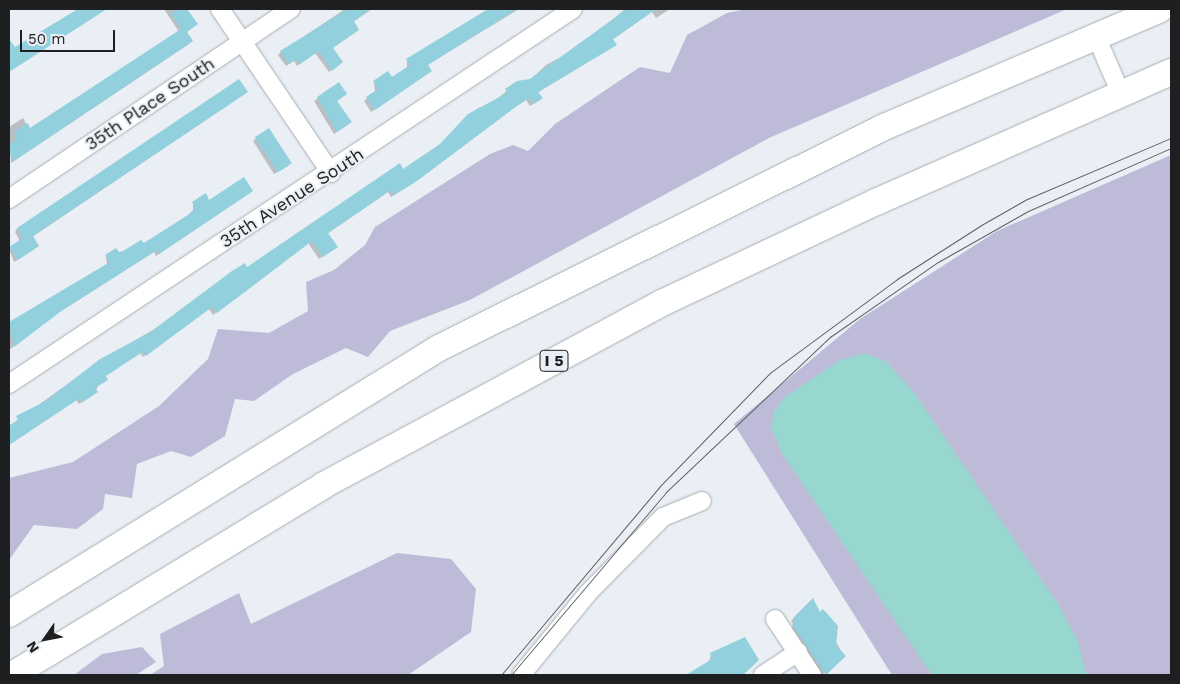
<!DOCTYPE html>
<html>
<head>
<meta charset="utf-8">
<style>
  body { margin:0 }
  #map { position:relative; width:1180px; height:684px; overflow:hidden; background:#e9eff4; font-family:"Work Sans",sans-serif }
  div>[style] { position:absolute }
  .green>* { inset:0; background:#bdbbd8 }
  .water>* { inset:0; background:#97d7d0 }
  .shadow>* { inset:0; background:#0003 }
  .building>* { inset:0; background:#92d0dd; transform-origin:0 0 }
  .roads { filter:drop-shadow(0 0 1px #a8adb1) drop-shadow(0 0 1px #a8adb1) }
  .minor>* { height:18px; margin:-9px; padding:0 9px; transform-origin:9px; border-radius:9px; background:#fff }
  .highway>* { height:26px; margin:-13px; padding:0 13px; transform-origin:13px; border-radius:13px; background:#fff }
  .tram>* { height:1px; margin:-0.5px; padding:0 0.5px; transform-origin:0.5px; border-radius:0.5px; background:#5d6163 }
  span { translate:-50% -50%; white-space:nowrap; text-align:center; line-height:1.15; -webkit-text-stroke:4px #e9eff4; paint-order:stroke }
  .shield-label span { padding:1px 4px; background:#e9eff4; border:1px solid; border-radius:4px; -webkit-text-stroke-width:0 }
  .shield-label { font-size:16px; color:#1d1f20; font-weight:700 }
  .street-label { font-size:18px; color:#1d1f20 }
  .frame { position:absolute; inset:0; border:10px solid #1d1f20; pointer-events:none }
  .north { position:absolute; left:20px; top:614px; width:50px; height:50px; -webkit-text-stroke:4px #e9eff4; paint-order:stroke; rotate:237deg; font-size:14px; font-weight:700; line-height:20px; text-align:center; color:#1d1f20 }
  .north::after { content:''; display:block; margin:auto; width:18px; height:22px; background:#1d1f20; clip-path:polygon(50% 0,100% 100%,50% 72%,0 100%) }
  .scale { position:absolute; left:20px; top:30px; width:95px; height:22px; box-sizing:border-box; border:2px solid #1d1f20; border-top:0; padding-left:6px; font-size:15px; line-height:18px; white-space:nowrap; color:#1d1f20; -webkit-text-stroke:4px #e9eff4; paint-order:stroke }
</style>
</head>
<body>
<div id="map">
  <div class="green">
    <div style="clip-path:polygon(747px 9px,1067px 9px,769px 138px,470px 300px,390px 331px,368px 357px,346px 348px,293px 374px,254px 401px,235px 399px,225px 436px,191px 457px,171px 451px,137px 464px,132px 498px,105px 494px,103px 509px,77px 529px,34px 525px,9px 560px,9px 478px,73px 462px,159px 406px,208px 359px,218px 329px,269px 333px,308px 311px,306px 282px,334px 270px,365px 245px,375px 227px,490px 154px,513px 145px,528px 151px,555px 124px,640px 67px,670px 73px,687px 35px,727px 13px)"></div>
    <div style="clip-path:polygon(1171px 155px,1171px 675px,892px 675px,734px 424px,860px 319px,997px 231px)"></div>
    <div style="clip-path:polygon(397px 553px,451px 559px,476px 589px,471px 632px,408px 675px,150px 675px,164px 666px,160px 634px,239px 593px,251px 624px)"></div>
    <div style="clip-path:polygon(142px 647px,156px 662px,136px 675px,74px 675px,102px 654px)"></div>
  </div>
  <div class="water">
    <div style="clip-path:polygon(865px 353px,887px 362px,915px 394px,1058px 604px,1077px 639px,1087px 675px,932px 675px,781px 452px,771px 427px,774px 411px,785px 397px,840px 360px)"></div>
  </div>
  <div class="shadow">
    <div style="clip-path:polygon(79px 9px,104px 9px,9px 71px,9px 51px)"></div>
    <div style="clip-path:polygon(164px 9px,186px 9px,196px 24px,186px 32px,189px 44px,11px 163px,9px 127px,23px 118px,30px 130px,179px 32px)"></div>
    <div style="clip-path:polygon(345px 9px,372px 9px,353px 22px,332px 48px,339px 65px,329px 72px,315px 53px,297px 66px,294px 61px,286px 66px,278px 55px,281px 52px)"></div>
    <div style="clip-path:polygon(490px 9px,519px 9px,427px 65px,427px 73px,371px 112px,364px 101px,375px 92px,374px 82px,388px 73px,392px 78px,407px 68px,407px 60px)"></div>
    <div style="clip-path:polygon(625px 9px,670px 9px,656px 18px,652px 12px,612px 40px,612px 47px,537px 93px,538px 101px,530px 106px,526px 100px,512px 109px,412px 184px,391px 197px,388px 192px,327px 234px,336px 247px,319px 259px,308px 243px,213px 315px,209px 309px,143px 357px,140px 353px,104px 376px,93px 395px,79px 404px,76px 400px,9px 445px,9px 426px,101px 360px,170px 320px,233px 272px,247px 269px,403px 170px,440px 145px,469px 115px,480px 107px,483px 111px,517px 82px,530px 80px,546px 65px,581px 46px)"></div>
    <div style="clip-path:polygon(238px 81px,246px 92px,243px 95px,32px 237px,35px 249px,14px 262px,9px 249px,20px 241px,15px 232px,17px 229px)"></div>
    <div style="clip-path:polygon(338px 84px,336px 101px,347px 125px,334px 134px,314px 101px)"></div>
    <div style="clip-path:polygon(269px 129px,288px 166px,274px 174px,253px 141px)"></div>
    <div style="clip-path:polygon(248px 194px,156px 256px,154px 252px,56px 314px,9px 350px,9px 318px,11px 322px,107px 265px,106px 256px,143px 245px,193px 212px,193px 203px)"></div>
    <div style="clip-path:polygon(812px 600px,844px 656px,822px 675px,790px 629px,794px 625px,791px 621px)"></div>
    <div style="clip-path:polygon(711px 654px,754px 663px,738px 675px,689px 675px,709px 663px)"></div>
  </div>
  <div class="building">
    <div style="clip-path:polygon(78px 9px,107px 9px,9px 72px,9px 39px,15px 47px)"></div>
    <div style="clip-path:polygon(178px 9px,187px 9px,198px 24px,187px 32px,193px 41px,14px 161px,9px 152px,9px 145px,17px 139px,14px 132px,28px 123px,30px 128px,181px 29px,171px 13px)"></div>
    <div style="clip-path:polygon(348px 9px,371px 9px,354px 21px,359px 30px,333px 48px,343px 62px,332px 71px,319px 51px,300px 64px,297px 59px,289px 64px,280px 51px)"></div>
    <div style="clip-path:polygon(488px 9px,517px 9px,428px 65px,432px 71px,375px 110px,366px 97px,378px 89px,373px 81px,388px 71px,392px 77px,410px 65px,406px 59px)"></div>
    <div style="clip-path:polygon(627px 9px,656px 9px,613px 39px,617px 45px,538px 92px,543px 98px,534px 104px,529px 98px,517px 106px,417px 181px,394px 195px,391px 190px,328px 233px,338px 247px,323px 257px,312px 241px,217px 313px,212px 307px,146px 356px,144px 351px,106px 376px,108px 380px,95px 388px,98px 392px,83px 402px,80px 398px,9px 445px,9px 426px,18px 420px,16px 416px,46px 401px,100px 359px,149px 333px,232px 271px,245px 263px,247px 267px,400px 163px,403px 169px,440px 144px,468px 114px,507px 93px,505px 89px,517px 81px,530px 79px)"></div>
    <div style="clip-path:polygon(239px 79px,248px 92px,33px 236px,39px 246px,18px 260px,9px 247px,23px 238px,17px 228px)"></div>
    <div style="clip-path:polygon(339px 82px,347px 94px,337px 101px,352px 122px,337px 132px,317px 97px)"></div>
    <div style="left:269px;top:128px;width:42px;height:17px;rotate:57deg"></div>
    <div style="clip-path:polygon(244px 177px,253px 191px,159px 254px,157px 250px,60px 312px,14px 347px,9px 322px,110px 262px,105px 255px,116px 248px,120px 253px,141px 240px,144px 243px,188px 215px,195px 208px,192px 202px,206px 193px,209px 200px)"></div>
    <div style="clip-path:polygon(813px 598px,820px 612px,823px 609px,838px 626px,836px 645px,846px 656px,826px 675px,792px 625px,796px 621px,793px 618px)"></div>
    <div style="clip-path:polygon(745px 637px,759px 660px,743px 675px,686px 675px,712px 659px,710px 653px)"></div>
  </div>
  <div class="roads">
    <div class="minor">
      <div style="left:220px;top:9px;width:198px;rotate:55.9deg"></div>
      <div style="left:1096px;top:36px;width:63px;rotate:66.7deg"></div>
      <div style="left:9px;top:199px;width:340px;rotate:-34deg"></div>
      <div style="left:9px;top:384px;width:677px;rotate:-33.62deg"></div>
      <div style="left:775px;top:619px;width:67px;rotate:56.5deg"></div>
      <div style="left:521px;top:675px;width:106px;rotate:-50.7deg"></div>
      <div style="left:588px;top:593px;width:107px;rotate:-45.4deg"></div>
      <div style="left:663px;top:517px;width:42px;rotate:-22.3deg"></div>
      <div style="left:763px;top:675px;width:42px;rotate:-33.3deg"></div>
    </div>
    <div class="highway">
      <div style="left:9px;top:614px;width:506px;rotate:-31.74deg"></div>
      <div style="left:439px;top:348px;width:497px;rotate:-26.4deg"></div>
      <div style="left:884px;top:127px;width:300px;rotate:-23.1deg"></div>
      <div style="left:12px;top:675px;width:365px;rotate:-31.3deg"></div>
      <div style="left:324px;top:485px;width:384px;rotate:-28.3deg"></div>
      <div style="left:662px;top:303px;width:237px;rotate:-25.3deg"></div>
      <div style="left:876px;top:202px;width:322px;rotate:-23.8deg"></div>
    </div>
  </div>
  <div class="tram">
    <div style="left:501px;top:675px;width:247px;rotate:-49.9deg"></div>
    <div style="left:660px;top:486px;width:159px;rotate:-45.8deg"></div>
    <div style="left:771px;top:372px;width:157px;rotate:-36.4deg"></div>
    <div style="left:897px;top:279px;width:102px;rotate:-32.6deg"></div>
    <div style="left:983px;top:224px;width:51px;rotate:-29.6deg"></div>
    <div style="left:1027px;top:199px;width:156px;rotate:-23deg"></div>
    <div style="left:511px;top:675px;width:240px;rotate:-49.7deg"></div>
    <div style="left:666px;top:492px;width:226px;rotate:-43.4deg"></div>
    <div style="left:830px;top:337px;width:131px;rotate:-34.8deg"></div>
    <div style="left:938px;top:262px;width:103px;rotate:-29.5deg"></div>
    <div style="left:1028px;top:211px;width:156px;rotate:-23.8deg"></div>
  </div>
  <div class="shield-label">
    <span style="left:554px;top:361px">I 5</span>
  </div>
  <div class="street-label">
    <span style="left:150px;top:104px;rotate:-34deg">35th Place South</span>
    <span style="left:292px;top:198px;rotate:-33deg">35th Avenue South</span>
  </div>
  <div class="frame"></div>
  <div class="north">N</div>
  <div class="scale">50 m</div>
</div>
</body>
</html>
